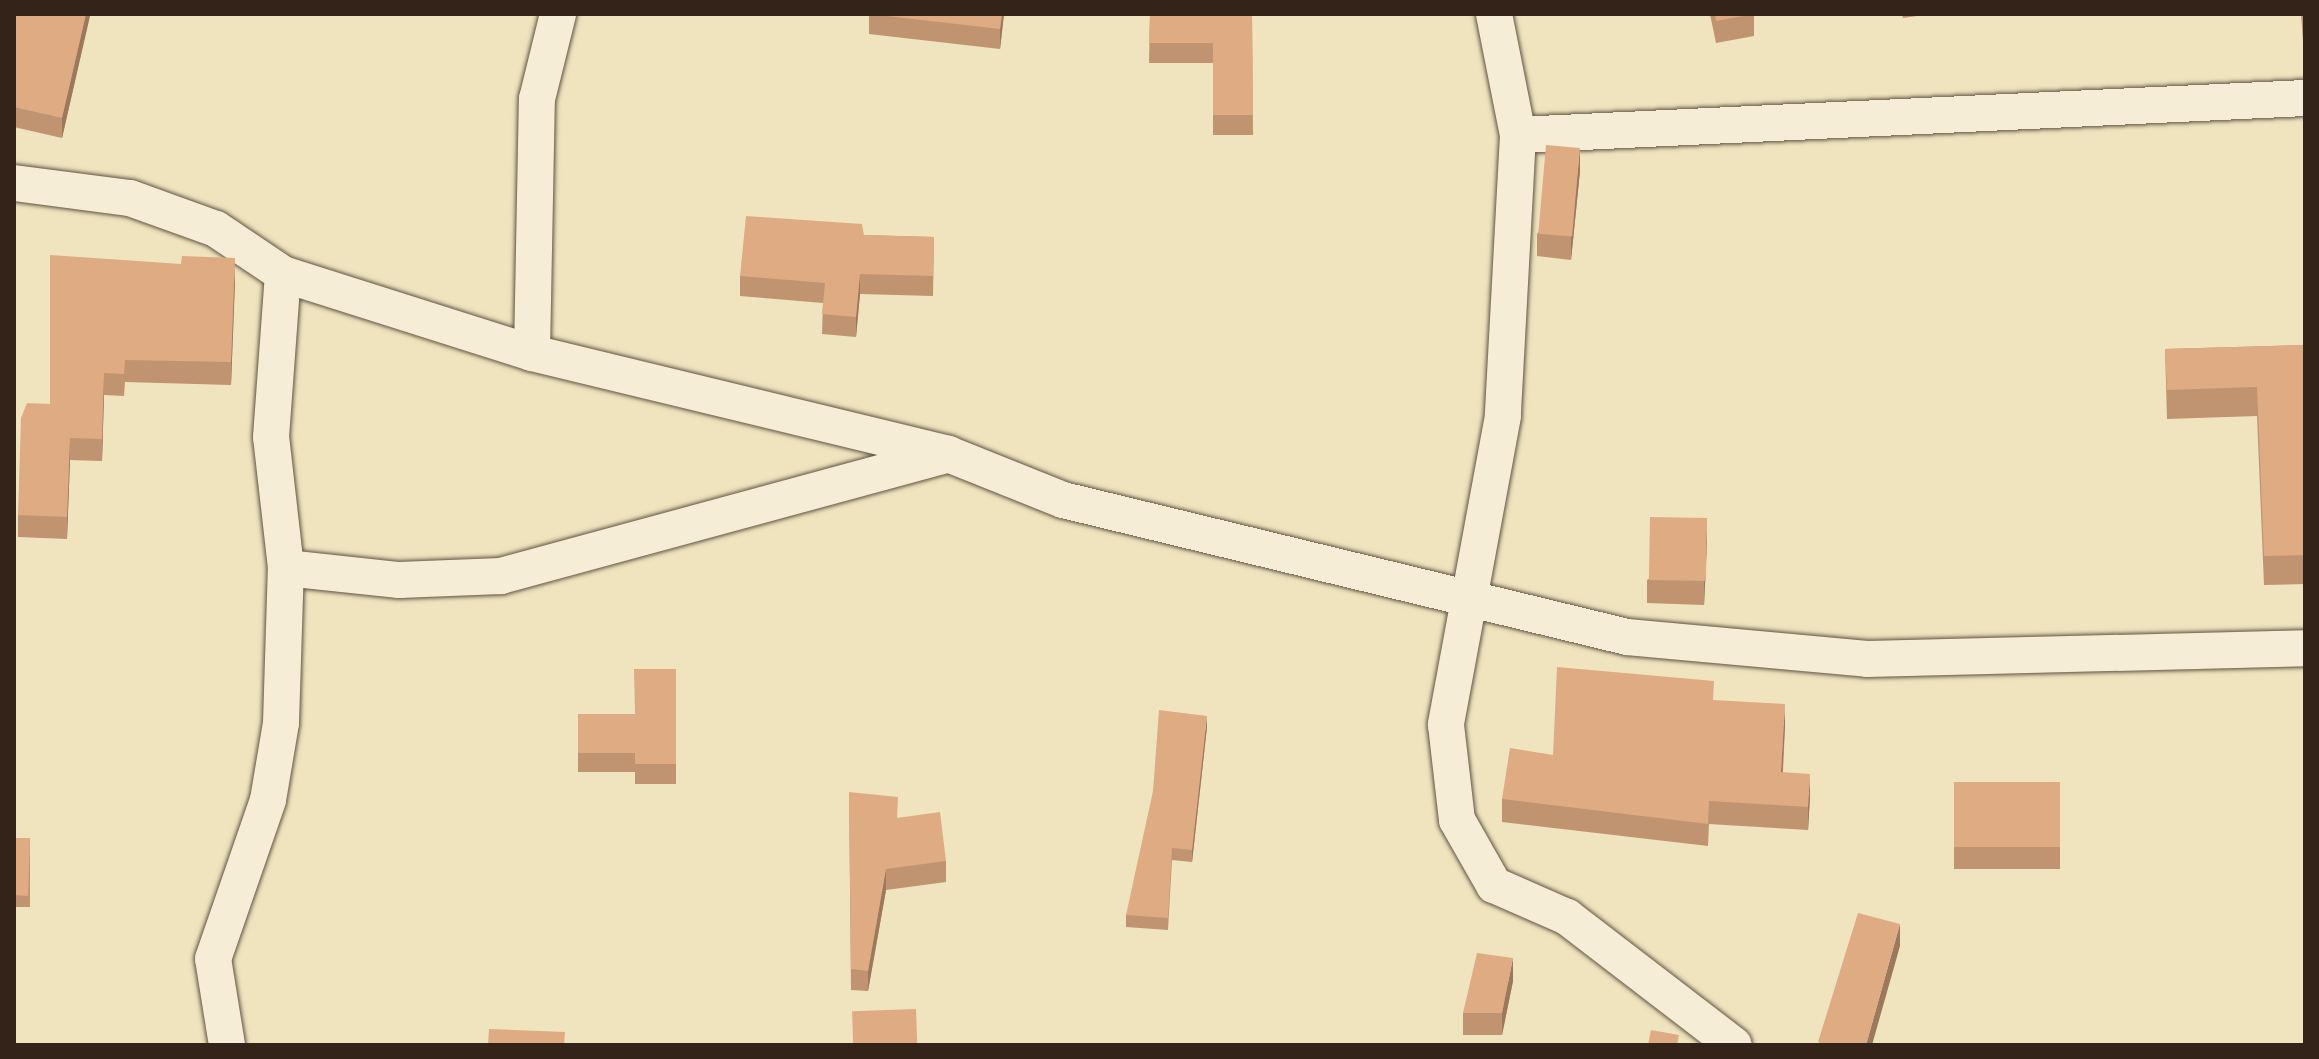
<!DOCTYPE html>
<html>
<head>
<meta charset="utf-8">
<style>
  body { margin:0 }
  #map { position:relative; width:2319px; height:1059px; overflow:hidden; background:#efe4be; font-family:"Old Standard TT",serif }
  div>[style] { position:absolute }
  .roads { filter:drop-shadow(0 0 2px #625342) drop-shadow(0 0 2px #625342) }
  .street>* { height:36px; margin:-18px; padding:0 18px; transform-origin:18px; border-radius:18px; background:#f5edd5 }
  .wall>* { inset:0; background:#c09371; transform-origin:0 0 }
  .shaded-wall>* { inset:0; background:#9c785c }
  .building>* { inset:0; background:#dfab83; transform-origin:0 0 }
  span { translate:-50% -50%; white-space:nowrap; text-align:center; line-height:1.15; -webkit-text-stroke:6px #f5edd5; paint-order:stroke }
  .frame { position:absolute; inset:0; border:16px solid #332319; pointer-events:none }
</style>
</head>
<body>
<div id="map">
  <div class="roads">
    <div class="street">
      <div style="left:1494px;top:14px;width:123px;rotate:78.8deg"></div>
      <div style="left:1518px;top:135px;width:281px;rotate:93.1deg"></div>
      <div style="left:1503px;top:416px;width:314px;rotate:100.5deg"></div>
      <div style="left:1446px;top:725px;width:96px;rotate:83.4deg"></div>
      <div style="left:1457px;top:820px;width:75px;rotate:60.4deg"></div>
      <div style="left:1494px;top:885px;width:80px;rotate:23.7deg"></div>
      <div style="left:1567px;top:917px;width:210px;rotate:37.5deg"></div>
      <div style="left:1518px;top:135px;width:788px;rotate:-2.69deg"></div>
      <div style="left:14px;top:183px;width:117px;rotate:7.4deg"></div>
      <div style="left:130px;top:198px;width:91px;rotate:19.8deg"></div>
      <div style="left:216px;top:229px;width:81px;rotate:33.9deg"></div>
      <div style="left:283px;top:274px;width:261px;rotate:17.6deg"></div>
      <div style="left:532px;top:353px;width:428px;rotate:13.6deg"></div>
      <div style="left:948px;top:454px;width:124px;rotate:21.8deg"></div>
      <div style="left:1063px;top:500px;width:580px;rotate:13.65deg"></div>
      <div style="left:1627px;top:637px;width:241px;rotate:5.2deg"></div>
      <div style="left:1867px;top:659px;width:438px;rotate:-1.4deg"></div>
      <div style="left:532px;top:353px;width:254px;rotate:-88.9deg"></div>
      <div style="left:537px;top:99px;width:88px;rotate:-76.1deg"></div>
      <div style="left:286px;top:568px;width:114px;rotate:6.1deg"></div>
      <div style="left:399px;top:580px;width:102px;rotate:-2.2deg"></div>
      <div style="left:501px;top:576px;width:458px;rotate:-15.2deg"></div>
      <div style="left:227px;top:1045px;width:87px;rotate:-99.2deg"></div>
      <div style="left:213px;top:959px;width:168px;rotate:-70.9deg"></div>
      <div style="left:268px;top:800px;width:78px;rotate:-80.4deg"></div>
      <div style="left:281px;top:723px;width:155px;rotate:-88.2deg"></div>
      <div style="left:286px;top:568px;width:132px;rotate:-96.5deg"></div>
      <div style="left:271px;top:437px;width:163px;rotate:-85.8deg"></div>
    </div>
  </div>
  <div class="wall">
    <div style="clip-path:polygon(14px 14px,90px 14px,62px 138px,14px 127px)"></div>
    <div style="clip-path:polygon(869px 14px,1004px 14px,1000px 49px,869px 34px)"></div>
    <div style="clip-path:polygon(1150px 14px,1252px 14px,1253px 135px,1213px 135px,1213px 63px,1149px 63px)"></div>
    <div style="clip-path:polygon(1710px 14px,1754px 14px,1754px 36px,1716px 43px)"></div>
    <div style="clip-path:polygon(1902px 14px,1930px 14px,1903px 18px)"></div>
    <div style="clip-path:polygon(2301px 14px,2305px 14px,2304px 56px)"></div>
    <div style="clip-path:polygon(1580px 171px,1571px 260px,1537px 256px,1537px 234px)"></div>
    <div style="clip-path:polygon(864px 235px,934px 237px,933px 296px,860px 294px,856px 337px,822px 334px,823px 303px,740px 296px,740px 276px)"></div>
    <div style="clip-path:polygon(235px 281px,231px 385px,125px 382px,124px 396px,104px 395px,102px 461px,70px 460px,67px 539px,18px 537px,18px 515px,50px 404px)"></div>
    <div style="clip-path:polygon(2305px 345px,2305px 584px,2264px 585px,2257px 416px,2167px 419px,2165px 349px)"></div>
    <div style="clip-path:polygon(1707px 541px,1704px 605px,1647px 603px,1647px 580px)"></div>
    <div style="clip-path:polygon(676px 669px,676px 784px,635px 784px,635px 772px,578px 772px,578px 714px,635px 714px)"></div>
    <div style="clip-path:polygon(1714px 700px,1785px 726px,1783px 772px,1810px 797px,1808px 830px,1709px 824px,1708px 846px,1502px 822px,1502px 799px,1553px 755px)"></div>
    <div style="clip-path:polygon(1207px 727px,1192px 862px,1172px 860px,1168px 930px,1126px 927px,1126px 915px)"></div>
    <div style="left:2060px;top:782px;width:87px;height:106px;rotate:90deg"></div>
    <div style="clip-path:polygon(849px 792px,898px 818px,946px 861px,946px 882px,886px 890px,868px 991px,851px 990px)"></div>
    <div style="left:14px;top:838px;width:16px;height:69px"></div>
    <div style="clip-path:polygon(1513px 981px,1502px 1035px,1463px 1035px,1463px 1013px)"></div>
  </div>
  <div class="shaded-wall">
    <div style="clip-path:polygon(86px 14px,90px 14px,90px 16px,62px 138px,62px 118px)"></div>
    <div style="clip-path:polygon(1002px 14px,1004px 14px,1000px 49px,1000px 29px)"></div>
    <div style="clip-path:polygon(1580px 148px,1580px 171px,1571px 260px,1571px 237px)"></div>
    <div style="clip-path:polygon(235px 258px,235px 281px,231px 385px,231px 362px)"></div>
    <div style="clip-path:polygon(860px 274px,860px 294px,856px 337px,856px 317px)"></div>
    <div style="clip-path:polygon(104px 373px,104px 395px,102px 461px,102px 439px)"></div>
    <div style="clip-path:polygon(70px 438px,70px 460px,67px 539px,67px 517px)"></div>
    <div style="clip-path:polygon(1707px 518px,1707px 541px,1704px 605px,1704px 583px)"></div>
    <div style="clip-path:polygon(1785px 704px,1785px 726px,1781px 794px,1781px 772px)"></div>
    <div style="clip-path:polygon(1207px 716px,1207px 727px,1192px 862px,1192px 850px)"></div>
    <div style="clip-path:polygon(1810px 774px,1810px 797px,1808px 830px,1808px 807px)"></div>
    <div style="clip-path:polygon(886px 869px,886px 890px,868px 991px,868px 971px)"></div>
    <div style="clip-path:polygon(1900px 924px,1900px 946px,1872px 1045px,1866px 1045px)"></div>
    <div style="clip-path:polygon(1513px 958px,1513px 981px,1502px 1035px,1502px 1013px)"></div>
  </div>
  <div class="building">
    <div style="clip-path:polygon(14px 14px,86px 14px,62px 118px,14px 107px)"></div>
    <div style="clip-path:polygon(869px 14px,1002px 14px,1000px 29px)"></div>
    <div style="clip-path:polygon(1150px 14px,1252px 14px,1253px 115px,1213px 115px,1213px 43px,1149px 43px)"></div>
    <div style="clip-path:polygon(1715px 14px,1754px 14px,1716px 21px)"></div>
    <div style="clip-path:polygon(2303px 14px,2305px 14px,2304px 34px)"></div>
    <div style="left:1546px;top:145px;width:34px;height:89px;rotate:5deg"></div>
    <div style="clip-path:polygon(746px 216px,862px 224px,864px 235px,934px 237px,933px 276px,860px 274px,856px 317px,822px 314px,825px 283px,740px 276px)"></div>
    <div style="clip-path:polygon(50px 255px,181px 264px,182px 256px,235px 258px,231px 362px,125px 360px,124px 374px,104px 373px,102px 439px,70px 438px,67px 517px,18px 515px,21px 418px,27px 403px,50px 404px)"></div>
    <div style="clip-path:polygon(2305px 345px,2305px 555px,2264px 556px,2257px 387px,2167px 390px,2165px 349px)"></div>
    <div style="left:1650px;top:517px;width:57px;height:63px;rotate:1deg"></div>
    <div style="clip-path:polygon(1557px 667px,1714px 681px,1713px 700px,1785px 704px,1781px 772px,1810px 774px,1808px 807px,1709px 801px,1708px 824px,1502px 799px,1510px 748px,1553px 755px)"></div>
    <div style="clip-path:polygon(634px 669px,676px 669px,676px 764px,635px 764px,635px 753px,578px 753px,578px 714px,635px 714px)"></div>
    <div style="clip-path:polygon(1159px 710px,1207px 716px,1192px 850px,1172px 848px,1168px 918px,1126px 915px,1153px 791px)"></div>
    <div style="left:2060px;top:782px;width:65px;height:106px;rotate:90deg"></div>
    <div style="clip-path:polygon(849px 792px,898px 797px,897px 818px,940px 812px,946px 861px,886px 869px,868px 971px,851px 969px)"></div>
    <div style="clip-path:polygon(14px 838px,30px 838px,28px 896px,14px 895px)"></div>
    <div style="clip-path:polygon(1858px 913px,1900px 924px,1866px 1045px,1823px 1045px,1823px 1044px,1818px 1042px)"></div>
    <div style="clip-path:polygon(1477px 953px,1513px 958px,1502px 1013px,1463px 1013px)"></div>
    <div style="left:916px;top:1009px;width:36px;height:64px;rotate:88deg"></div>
    <div style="clip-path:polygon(489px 1029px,565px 1032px,564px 1045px,488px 1045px)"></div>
    <div style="clip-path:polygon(1651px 1030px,1679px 1035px,1677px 1045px,1648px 1045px)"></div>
  </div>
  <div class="frame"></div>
</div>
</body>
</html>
